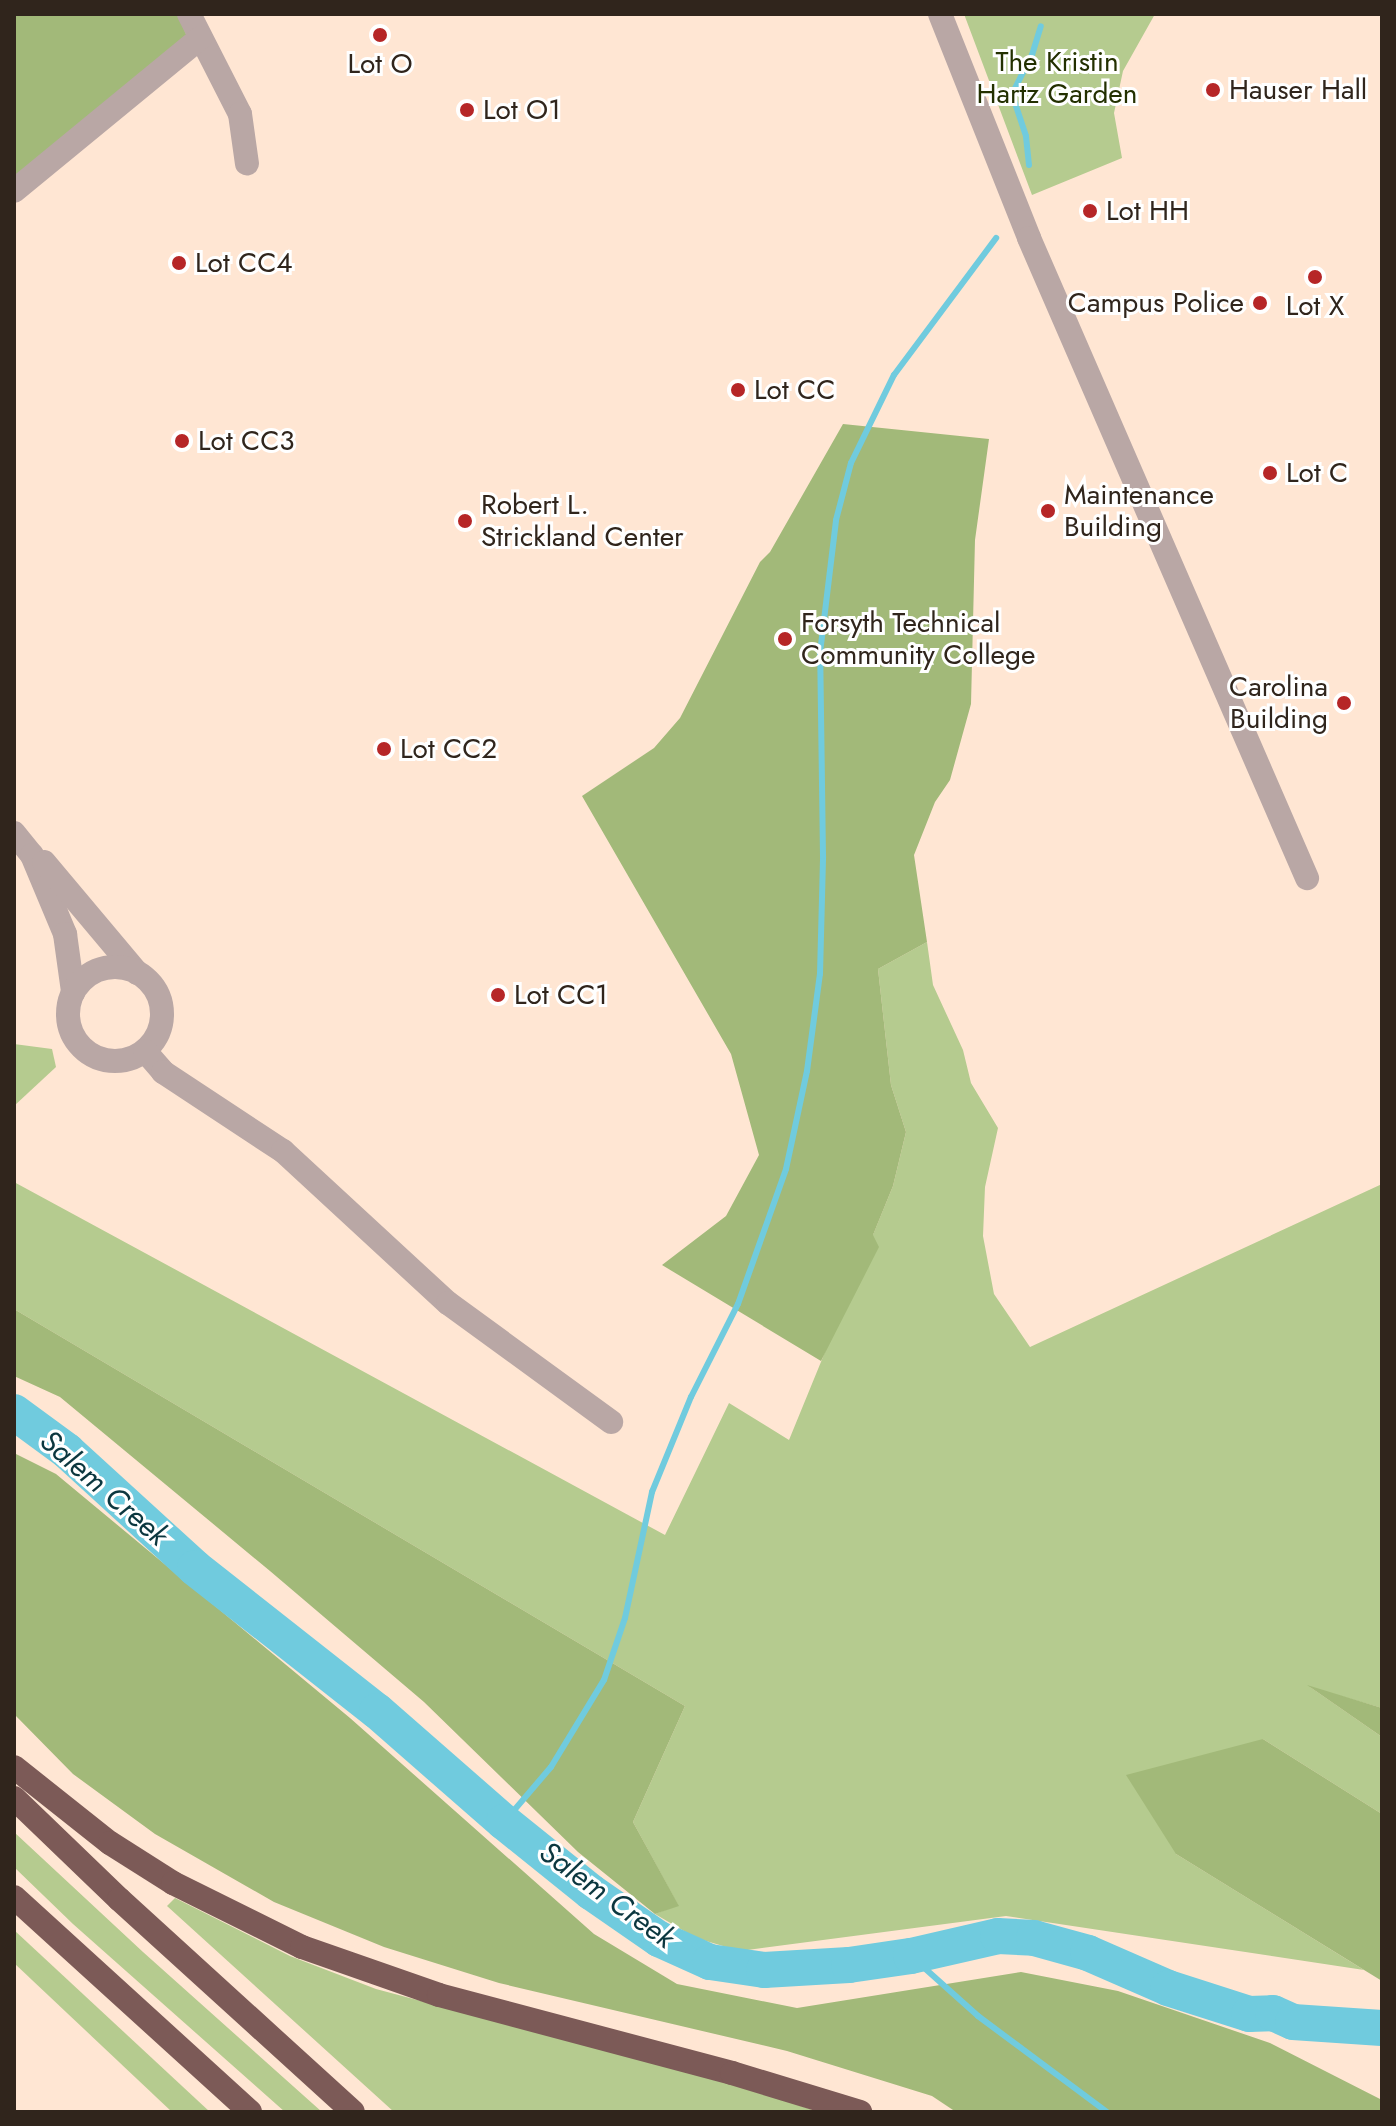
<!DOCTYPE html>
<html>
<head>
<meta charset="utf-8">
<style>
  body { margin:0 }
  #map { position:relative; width:1396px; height:2126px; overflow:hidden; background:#ffe6d3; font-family:Jost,sans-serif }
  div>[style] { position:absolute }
  .green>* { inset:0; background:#b5cb8f }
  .forest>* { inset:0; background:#a2b979 }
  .stream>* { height:6px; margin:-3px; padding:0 3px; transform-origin:3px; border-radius:3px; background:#70cbde }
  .river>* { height:36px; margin:-18px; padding:0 18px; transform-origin:18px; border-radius:18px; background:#70cbde }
  .minor>* { height:24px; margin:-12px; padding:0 12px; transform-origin:12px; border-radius:12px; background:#b9a7a5 }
  .minor>.ring { margin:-12px; padding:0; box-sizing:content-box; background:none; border:24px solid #b9a7a5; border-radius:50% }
  .highway>* { height:24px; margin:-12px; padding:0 12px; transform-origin:12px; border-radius:12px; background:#7c5a57 }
  .dots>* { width:22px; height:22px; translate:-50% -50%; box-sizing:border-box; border:4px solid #fff; border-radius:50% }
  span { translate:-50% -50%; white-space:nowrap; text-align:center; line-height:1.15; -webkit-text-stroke:6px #fff; paint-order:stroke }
  .park-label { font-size:28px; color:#233000 }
  .poi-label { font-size:28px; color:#30251c }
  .left { translate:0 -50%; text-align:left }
  .right { translate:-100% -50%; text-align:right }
  .water-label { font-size:30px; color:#0b373f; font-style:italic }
  .frame { position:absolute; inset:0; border:16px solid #30251c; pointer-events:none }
</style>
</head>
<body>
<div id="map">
  <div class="green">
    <div style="clip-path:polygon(964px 14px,1155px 14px,1123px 71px,1114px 113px,1122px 158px,1032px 195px)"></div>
    <div style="clip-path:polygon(927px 942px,933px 985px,963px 1050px,971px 1083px,998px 1128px,985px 1187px,983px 1236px,994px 1294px,1030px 1347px,1382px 1184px,1382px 1708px,1310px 1687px,1382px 1737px,1382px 1814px,1263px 1739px,1176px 1854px,1364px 1970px,1006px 1916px,740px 1951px,696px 1938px,655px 1914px,678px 1905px,633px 1822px,685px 1706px,14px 1309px,14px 1182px,665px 1535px,729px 1403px,789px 1440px,893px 1186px,906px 1132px,891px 1085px,878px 969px)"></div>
    <div style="clip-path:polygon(14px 1044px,52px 1049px,56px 1067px,14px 1106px)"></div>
    <div style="clip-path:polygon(14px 1832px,143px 1952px,322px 2112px,285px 2112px,73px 1924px,14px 1867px)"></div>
    <div style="clip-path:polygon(175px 1898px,290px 1956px,376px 1989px,750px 2089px,819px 2112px,394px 2112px,167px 1906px)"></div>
    <div style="clip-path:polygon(14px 1930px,210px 2112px,172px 2112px,14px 1963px)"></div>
  </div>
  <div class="forest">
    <div style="clip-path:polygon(14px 14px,177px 14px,187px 36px,14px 180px)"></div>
    <div style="clip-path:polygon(843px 424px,989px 439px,975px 540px,971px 704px,950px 780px,935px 802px,914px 855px,927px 942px,878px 969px,891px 1085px,906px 1132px,893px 1186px,873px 1235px,879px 1247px,821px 1361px,662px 1265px,726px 1216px,759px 1155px,731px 1054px,582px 796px,654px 748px,680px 718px,760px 562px,770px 552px)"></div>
    <div style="clip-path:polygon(14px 1309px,685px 1706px,633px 1822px,679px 1906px,655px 1914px,578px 1852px,424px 1702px,270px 1571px,60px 1397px,14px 1376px)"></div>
    <div style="clip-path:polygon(14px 1453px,56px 1474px,350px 1718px,594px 1934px,677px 1984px,797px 2008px,1021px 1972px,1118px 1991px,1270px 2043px,1382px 2100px,1382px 2112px,956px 2112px,932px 2096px,787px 2051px,499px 1983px,384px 1947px,274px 1902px,155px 1834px,73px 1774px,14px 1714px)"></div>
    <div style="clip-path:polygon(1307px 1685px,1382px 1708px,1382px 1737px)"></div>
    <div style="clip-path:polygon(1263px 1739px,1382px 1814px,1382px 1981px,1176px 1854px,1126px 1775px)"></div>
  </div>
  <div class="stream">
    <div style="left:1029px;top:165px;width:29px;rotate:-96deg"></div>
    <div style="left:1026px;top:136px;width:44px;rotate:-108.4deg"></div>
    <div style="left:1012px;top:94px;width:44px;rotate:-62.9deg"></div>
    <div style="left:1032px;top:55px;width:30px;rotate:-73deg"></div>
    <div style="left:504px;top:1822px;width:72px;rotate:-49.5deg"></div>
    <div style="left:551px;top:1767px;width:102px;rotate:-58.7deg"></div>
    <div style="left:604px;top:1680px;width:65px;rotate:-71.3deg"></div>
    <div style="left:625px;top:1618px;width:129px;rotate:-77.9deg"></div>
    <div style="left:652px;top:1492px;width:103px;rotate:-67.7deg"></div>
    <div style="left:691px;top:1397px;width:104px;rotate:-63.2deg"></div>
    <div style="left:738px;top:1304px;width:143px;rotate:-70.4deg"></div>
    <div style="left:786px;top:1169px;width:100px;rotate:-77.9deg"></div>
    <div style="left:807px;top:1071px;width:98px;rotate:-82.4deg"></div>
    <div style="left:820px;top:974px;width:118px;rotate:-88.5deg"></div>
    <div style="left:823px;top:856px;width:203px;rotate:-90.8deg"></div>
    <div style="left:820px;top:653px;width:134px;rotate:-83.1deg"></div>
    <div style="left:836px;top:520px;width:59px;rotate:-75.3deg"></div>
    <div style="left:851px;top:463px;width:98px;rotate:-64deg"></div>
    <div style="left:894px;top:375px;width:171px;rotate:-53.3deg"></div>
    <div style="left:911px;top:1956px;width:90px;rotate:41.8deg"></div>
    <div style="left:978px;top:2016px;width:161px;rotate:36.7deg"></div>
  </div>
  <div class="river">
    <div style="left:14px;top:1412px;width:66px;rotate:36.3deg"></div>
    <div style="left:67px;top:1451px;width:173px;rotate:42.4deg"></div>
    <div style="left:195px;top:1568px;width:231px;rotate:38.2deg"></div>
    <div style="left:377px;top:1711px;width:169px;rotate:41.2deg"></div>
    <div style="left:504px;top:1822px;width:112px;rotate:38.8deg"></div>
    <div style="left:591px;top:1892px;width:83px;rotate:34.7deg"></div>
    <div style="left:659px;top:1939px;width:56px;rotate:24.3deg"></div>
    <div style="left:710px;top:1962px;width:55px;rotate:8.4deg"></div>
    <div style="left:764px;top:1970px;width:85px;rotate:-3.4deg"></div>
    <div style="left:849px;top:1965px;width:63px;rotate:-8.3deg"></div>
    <div style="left:911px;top:1956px;width:89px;rotate:-12.9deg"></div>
    <div style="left:998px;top:1936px;width:36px;rotate:3deg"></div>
    <div style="left:1034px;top:1938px;width:56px;rotate:15.5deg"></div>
    <div style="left:1088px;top:1953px;width:87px;rotate:23.6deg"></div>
    <div style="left:1168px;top:1988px;width:85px;rotate:17.8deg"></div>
    <div style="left:1249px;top:2014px;width:24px;rotate:-2deg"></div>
    <div style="left:1273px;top:2013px;width:22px;rotate:24deg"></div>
    <div style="left:1293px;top:2022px;width:89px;rotate:3.9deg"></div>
  </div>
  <div class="minor">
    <div style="left:189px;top:14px;width:112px;rotate:63deg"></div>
    <div style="left:240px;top:114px;width:50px;rotate:82deg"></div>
    <div style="left:940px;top:14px;width:241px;rotate:68.3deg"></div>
    <div style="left:1029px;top:238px;width:698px;rotate:66.52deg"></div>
    <div style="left:14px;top:191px;width:241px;rotate:-39.4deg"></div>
    <div style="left:14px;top:833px;width:28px;rotate:51deg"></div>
    <div style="left:32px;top:855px;width:86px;rotate:67.3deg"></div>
    <div style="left:65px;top:934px;width:59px;rotate:82.1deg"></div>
    <div style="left:44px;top:862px;width:145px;rotate:50deg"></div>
    <div class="ring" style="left:68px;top:967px;width:70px;height:70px"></div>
    <div style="left:145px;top:1051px;width:28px;rotate:49deg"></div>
    <div style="left:163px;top:1072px;width:144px;rotate:33.4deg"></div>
    <div style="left:283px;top:1151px;width:224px;rotate:42.7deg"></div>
    <div style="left:448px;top:1303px;width:202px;rotate:36.1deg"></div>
  </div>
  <div class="highway">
    <div style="left:14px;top:1767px;width:122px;rotate:38.4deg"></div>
    <div style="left:110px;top:1843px;width:75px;rotate:32.4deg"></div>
    <div style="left:173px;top:1883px;width:144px;rotate:26.4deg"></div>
    <div style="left:302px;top:1947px;width:145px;rotate:19.3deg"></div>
    <div style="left:439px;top:1995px;width:303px;rotate:14.9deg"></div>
    <div style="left:732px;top:2073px;width:134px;rotate:16.9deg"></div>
    <div style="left:14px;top:1798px;width:146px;rotate:43.9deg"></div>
    <div style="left:119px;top:1899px;width:316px;rotate:42.3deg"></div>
    <div style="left:14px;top:1897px;width:319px;rotate:42.3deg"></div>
  </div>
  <div class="dots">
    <div style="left:380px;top:35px;background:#b62627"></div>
    <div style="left:1213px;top:90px;background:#b62627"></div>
    <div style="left:467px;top:110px;background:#b62627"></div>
    <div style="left:1090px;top:211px;background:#b62627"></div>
    <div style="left:179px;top:263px;background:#b62627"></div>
    <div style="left:1315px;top:277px;background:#b62627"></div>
    <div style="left:1260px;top:303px;background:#b62627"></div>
    <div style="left:738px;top:390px;background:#b62627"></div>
    <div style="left:182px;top:441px;background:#b62627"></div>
    <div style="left:1270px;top:473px;background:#b62627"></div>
    <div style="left:1048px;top:511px;background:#b62627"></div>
    <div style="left:465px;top:521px;background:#b62627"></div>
    <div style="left:785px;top:639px;background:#b62627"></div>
    <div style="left:1344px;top:703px;background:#b62627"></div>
    <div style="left:384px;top:749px;background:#b62627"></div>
    <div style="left:498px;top:995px;background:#b62627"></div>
  </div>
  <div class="park-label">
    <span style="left:1057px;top:78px">The Kristin<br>Hartz Garden</span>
  </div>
  <div class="poi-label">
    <span style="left:380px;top:64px">Lot O</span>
    <span class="left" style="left:1229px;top:90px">Hauser Hall</span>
    <span class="left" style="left:483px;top:110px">Lot O1</span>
    <span class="left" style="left:1106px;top:211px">Lot HH</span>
    <span class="left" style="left:195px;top:263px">Lot CC4</span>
    <span class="right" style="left:1244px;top:303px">Campus Police</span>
    <span style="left:1315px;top:306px">Lot X</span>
    <span class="left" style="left:754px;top:390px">Lot CC</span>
    <span class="left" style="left:198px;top:441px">Lot CC3</span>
    <span class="left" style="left:1286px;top:473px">Lot C</span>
    <span class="left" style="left:1064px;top:511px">Maintenance<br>Building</span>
    <span class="left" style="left:481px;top:521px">Robert L.<br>Strickland Center</span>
    <span class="left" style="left:801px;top:639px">Forsyth Technical<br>Community College</span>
    <span class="right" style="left:1328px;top:703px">Carolina<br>Building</span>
    <span class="left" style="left:400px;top:749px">Lot CC2</span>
    <span class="left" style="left:514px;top:995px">Lot CC1</span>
  </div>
  <div class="water-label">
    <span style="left:104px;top:1488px;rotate:41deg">Salem Creek</span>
    <span style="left:607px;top:1895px;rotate:36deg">Salem Creek</span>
  </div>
  <div class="frame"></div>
</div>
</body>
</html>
